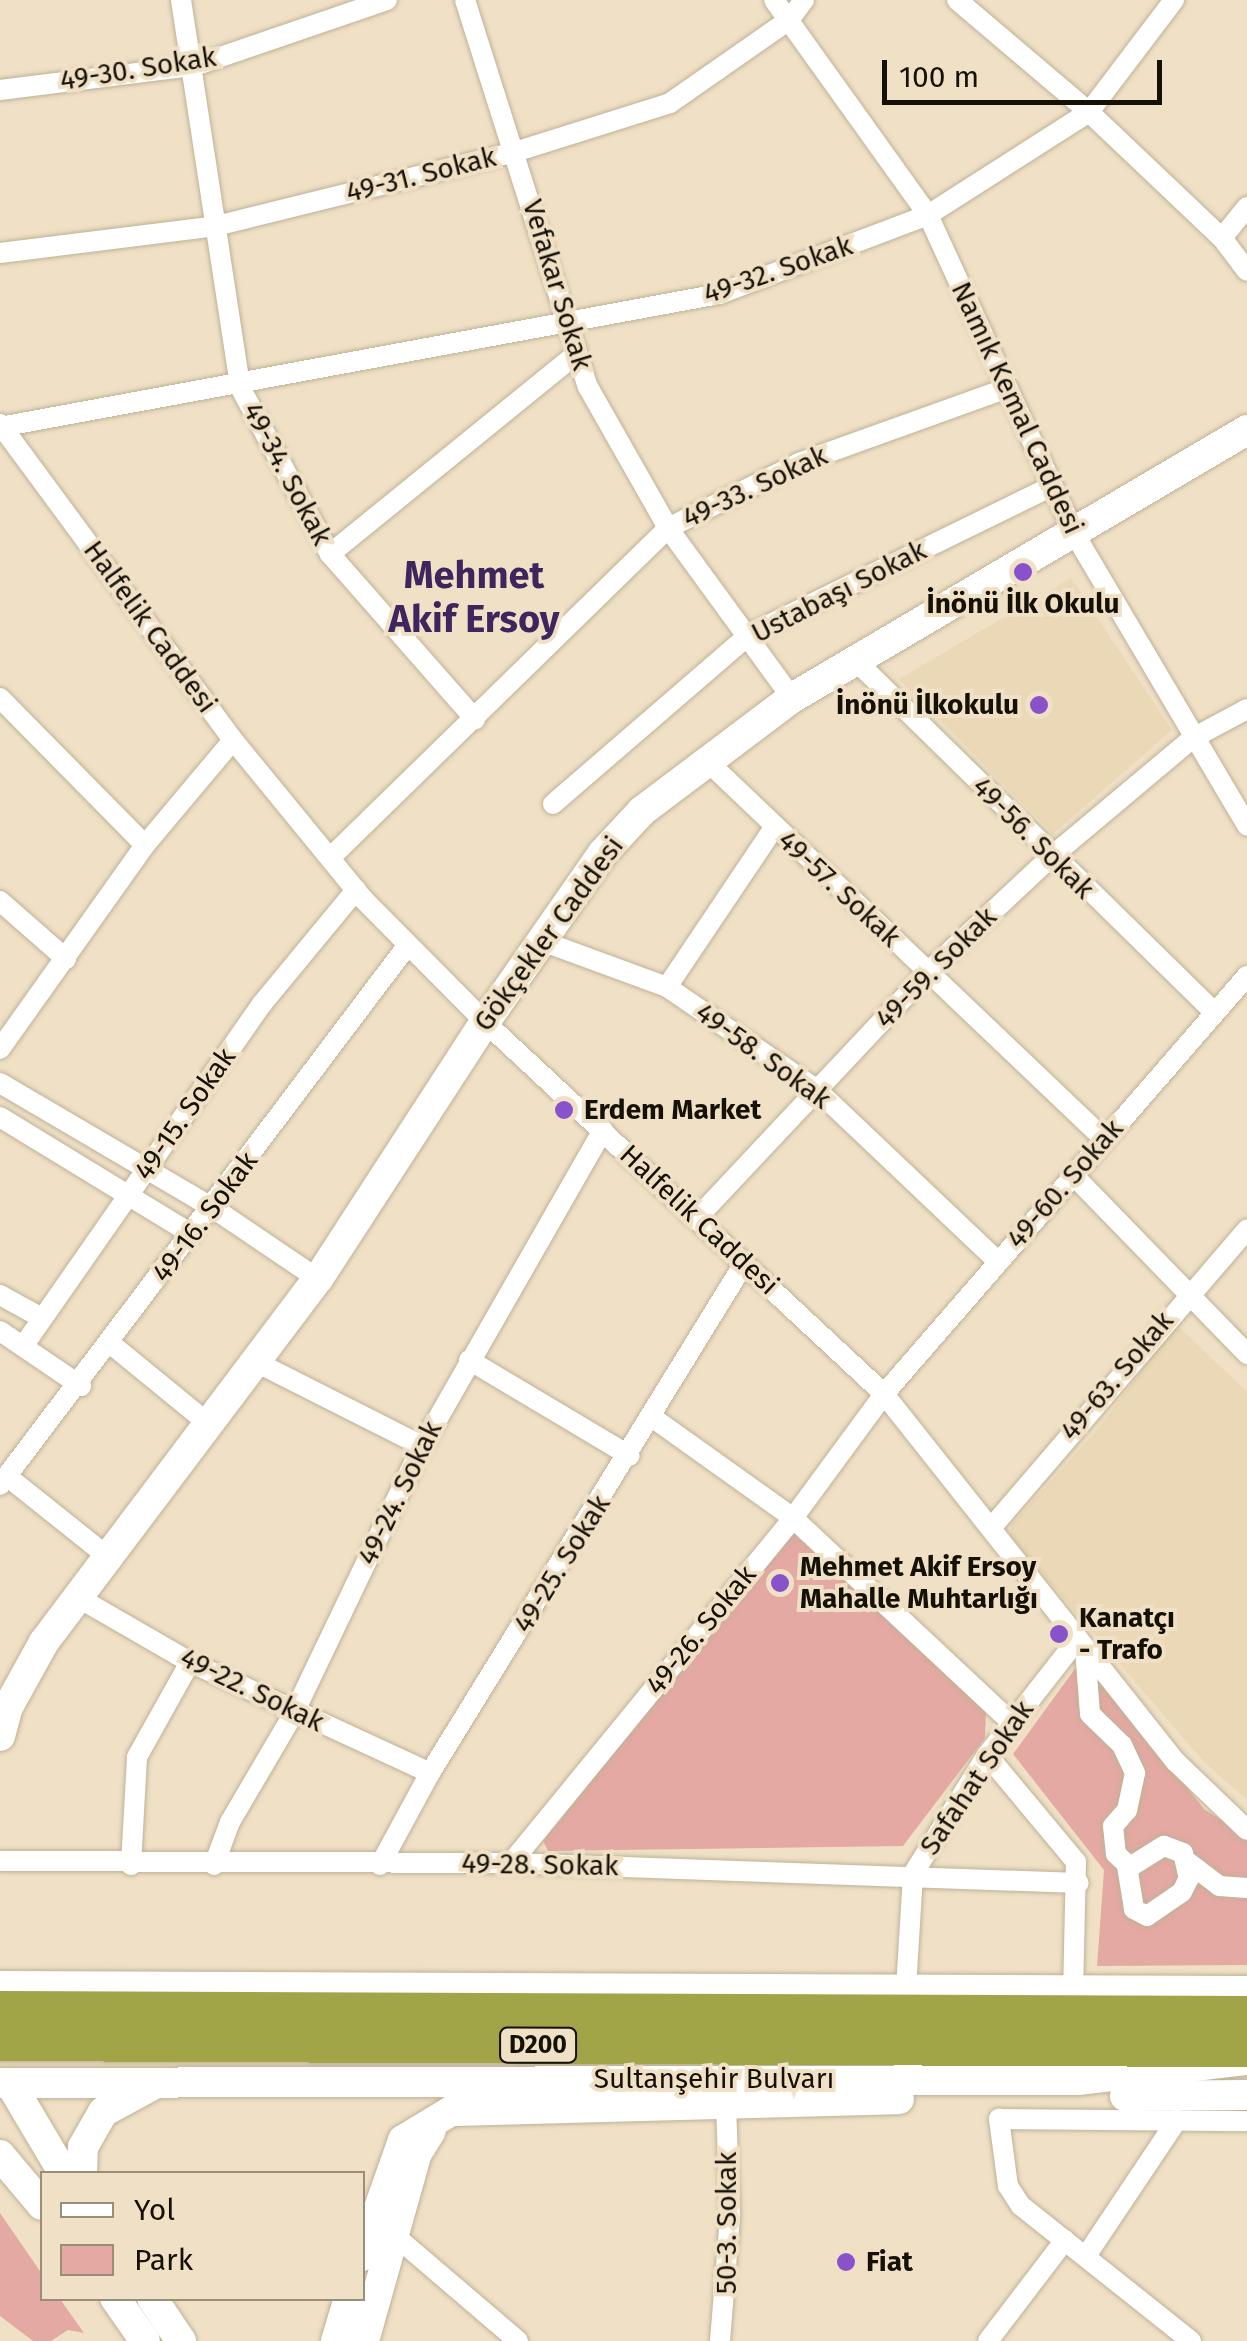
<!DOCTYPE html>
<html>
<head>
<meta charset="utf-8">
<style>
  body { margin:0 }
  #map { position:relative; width:1247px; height:2341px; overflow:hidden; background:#f0e1c6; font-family:"Fira Sans",sans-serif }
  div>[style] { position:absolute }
  .built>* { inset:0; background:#ead8b6 }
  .green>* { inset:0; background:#e4a9a2 }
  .roads { filter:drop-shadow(0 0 2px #bfb197) drop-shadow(0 0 2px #bfb197) }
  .street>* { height:20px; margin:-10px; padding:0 10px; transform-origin:10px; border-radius:10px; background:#fff }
  .secondary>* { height:30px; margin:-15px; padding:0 15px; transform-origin:15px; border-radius:15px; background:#fff }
  .highway>* { height:38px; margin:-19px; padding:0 19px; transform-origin:19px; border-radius:19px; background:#a1a447 }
  .dots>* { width:28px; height:28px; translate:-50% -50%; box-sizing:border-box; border:5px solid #f0e1c6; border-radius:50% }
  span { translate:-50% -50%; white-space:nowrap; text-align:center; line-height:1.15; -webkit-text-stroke:8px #f0e1c6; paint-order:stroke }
  .shield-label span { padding:2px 8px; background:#f0e1c6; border:2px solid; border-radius:8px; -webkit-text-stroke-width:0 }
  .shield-label { font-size:25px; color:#161107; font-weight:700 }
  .street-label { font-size:28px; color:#161107 }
  .poi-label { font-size:28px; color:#161107; font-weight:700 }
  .right { translate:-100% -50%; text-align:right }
  .left { translate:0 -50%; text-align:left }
  .district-label { font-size:38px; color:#3e255e; font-weight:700 }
  .legend { position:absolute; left:40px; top:2171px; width:325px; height:130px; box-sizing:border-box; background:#f0e1c6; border:2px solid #998e7a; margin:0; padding:12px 18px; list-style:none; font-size:30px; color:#161107 }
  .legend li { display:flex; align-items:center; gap:20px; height:50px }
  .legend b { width:50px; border:2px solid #998e7a }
  .scale { position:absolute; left:882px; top:60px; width:280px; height:45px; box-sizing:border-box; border:5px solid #161107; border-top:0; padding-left:12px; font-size:30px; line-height:35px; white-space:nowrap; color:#161107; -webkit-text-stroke:8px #f0e1c6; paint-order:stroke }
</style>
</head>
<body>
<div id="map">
  <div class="built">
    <div style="clip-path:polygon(1071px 578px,1172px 730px,1053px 834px,899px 679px)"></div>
    <div style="clip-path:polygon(1176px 1324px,1247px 1392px,1247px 1800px,1204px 1762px,1010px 1536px,1011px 1525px,1099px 1428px)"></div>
  </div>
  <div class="green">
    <div style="clip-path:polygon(792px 1532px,986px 1711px,985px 1738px,903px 1846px,548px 1851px,543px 1841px)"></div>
    <div style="clip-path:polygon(1077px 1666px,1090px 1668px,1205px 1810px,1247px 1835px,1247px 1965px,1097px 1966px,1104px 1870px,1013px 1754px)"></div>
    <div style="clip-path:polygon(0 2213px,42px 2274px,42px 2298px,60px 2299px,84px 2333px,68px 2330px,51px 2341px,33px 2341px,0 2316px)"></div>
  </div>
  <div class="roads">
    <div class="street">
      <div style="left:181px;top:0;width:391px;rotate:81.3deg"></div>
      <div style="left:240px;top:387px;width:190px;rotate:61.7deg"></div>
      <div style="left:330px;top:554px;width:220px;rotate:48.7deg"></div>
      <div style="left:465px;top:0;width:406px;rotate:72.4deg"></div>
      <div style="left:588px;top:387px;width:162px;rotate:60.4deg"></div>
      <div style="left:668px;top:528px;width:210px;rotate:53.9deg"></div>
      <div style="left:774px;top:0;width:264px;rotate:54.4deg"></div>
      <div style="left:928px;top:215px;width:350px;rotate:65.3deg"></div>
      <div style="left:1074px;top:533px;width:340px;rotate:59.4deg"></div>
      <div style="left:957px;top:0;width:173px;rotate:40.3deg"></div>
      <div style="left:1089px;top:112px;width:183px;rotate:43.5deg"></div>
      <div style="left:1222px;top:238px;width:41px;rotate:52.9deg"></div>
      <div style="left:0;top:90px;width:195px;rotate:-7.1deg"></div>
      <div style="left:194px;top:66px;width:204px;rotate:-18.9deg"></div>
      <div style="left:1222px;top:238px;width:40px;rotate:-51deg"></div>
      <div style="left:0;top:253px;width:218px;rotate:-7.1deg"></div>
      <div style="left:216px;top:226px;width:311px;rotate:-13.9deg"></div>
      <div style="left:518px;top:151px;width:159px;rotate:-17.5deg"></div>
      <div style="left:670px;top:103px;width:145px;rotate:-34.9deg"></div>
      <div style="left:789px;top:20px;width:25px;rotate:-53deg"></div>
      <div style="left:0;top:424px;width:393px;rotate:53.6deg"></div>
      <div style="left:233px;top:740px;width:205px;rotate:50.7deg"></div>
      <div style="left:363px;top:899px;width:173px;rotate:45.2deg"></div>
      <div style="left:485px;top:1022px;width:546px;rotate:42.99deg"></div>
      <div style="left:884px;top:1394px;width:470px;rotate:51.6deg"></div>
      <div style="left:1176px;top:1762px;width:98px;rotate:43.8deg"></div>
      <div style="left:0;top:427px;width:731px;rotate:-10.48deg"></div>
      <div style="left:719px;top:294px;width:223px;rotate:-20.7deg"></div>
      <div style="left:928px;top:215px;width:191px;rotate:-32.6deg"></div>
      <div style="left:1089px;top:112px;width:141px;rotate:-52.8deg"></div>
      <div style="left:330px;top:554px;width:316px;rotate:-39.1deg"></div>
      <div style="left:856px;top:661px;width:501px;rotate:44.43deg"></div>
      <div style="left:0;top:698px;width:206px;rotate:45.4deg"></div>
      <div style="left:706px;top:760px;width:551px;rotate:43.6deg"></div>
      <div style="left:553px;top:804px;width:260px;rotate:-40.8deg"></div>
      <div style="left:750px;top:634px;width:336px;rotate:-26.1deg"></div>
      <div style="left:330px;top:858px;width:472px;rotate:-44.3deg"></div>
      <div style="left:668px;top:528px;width:146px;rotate:-26.4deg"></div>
      <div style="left:799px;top:463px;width:219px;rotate:-19.8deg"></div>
      <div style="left:0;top:901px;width:88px;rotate:41.3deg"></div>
      <div style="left:542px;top:941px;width:133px;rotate:20.2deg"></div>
      <div style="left:667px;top:987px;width:181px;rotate:34.4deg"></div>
      <div style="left:816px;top:1089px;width:250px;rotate:43.5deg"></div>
      <div style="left:667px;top:987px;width:192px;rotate:-56.1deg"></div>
      <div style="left:0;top:1049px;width:250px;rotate:-54.6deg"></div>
      <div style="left:145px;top:845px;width:137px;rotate:-50deg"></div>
      <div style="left:0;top:1083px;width:247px;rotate:30.4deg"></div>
      <div style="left:213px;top:1208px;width:127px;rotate:34.1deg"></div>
      <div style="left:0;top:1117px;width:225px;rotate:31.4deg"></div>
      <div style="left:1073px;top:1175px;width:250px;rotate:45.8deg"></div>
      <div style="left:697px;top:1218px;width:337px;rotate:-46.8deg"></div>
      <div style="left:928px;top:972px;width:168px;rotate:-43.1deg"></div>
      <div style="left:1051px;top:857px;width:185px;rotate:-40deg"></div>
      <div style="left:1193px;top:738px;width:61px;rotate:-28.2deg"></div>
      <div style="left:0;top:1295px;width:48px;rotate:28.7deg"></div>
      <div style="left:0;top:1331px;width:98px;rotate:34.2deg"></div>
      <div style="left:111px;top:1344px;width:128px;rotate:39.3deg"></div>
      <div style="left:24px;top:1345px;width:416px;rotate:-55.1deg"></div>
      <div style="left:262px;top:1004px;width:148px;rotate:-50.5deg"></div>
      <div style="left:469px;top:1360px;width:187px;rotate:30.8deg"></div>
      <div style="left:256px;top:1362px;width:186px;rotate:26.8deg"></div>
      <div style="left:653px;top:1418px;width:172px;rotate:35.5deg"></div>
      <div style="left:793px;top:1518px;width:299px;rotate:43.1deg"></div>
      <div style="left:8px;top:1477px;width:133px;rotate:38.6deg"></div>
      <div style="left:0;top:1485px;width:675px;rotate:-52.94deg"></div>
      <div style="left:992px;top:1527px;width:392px;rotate:-49.4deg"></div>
      <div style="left:79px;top:1598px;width:128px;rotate:30deg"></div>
      <div style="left:190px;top:1662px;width:264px;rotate:24.8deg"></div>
      <div style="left:1085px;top:1649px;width:65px;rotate:85.6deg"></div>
      <div style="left:1090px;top:1714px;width:45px;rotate:44.1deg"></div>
      <div style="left:1122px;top:1745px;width:31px;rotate:65deg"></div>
      <div style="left:1135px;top:1773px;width:38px;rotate:102deg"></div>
      <div style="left:1127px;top:1810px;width:21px;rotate:131deg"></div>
      <div style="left:1113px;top:1826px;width:28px;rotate:84deg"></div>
      <div style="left:1116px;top:1854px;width:19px;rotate:43deg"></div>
      <div style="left:1130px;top:1867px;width:40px;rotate:-32deg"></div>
      <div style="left:1164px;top:1846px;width:20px;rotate:20deg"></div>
      <div style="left:1183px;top:1853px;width:26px;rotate:77deg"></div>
      <div style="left:1189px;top:1878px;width:16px;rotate:117deg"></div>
      <div style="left:1182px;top:1892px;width:42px;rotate:145.6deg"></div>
      <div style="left:1147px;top:1916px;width:15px;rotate:-152deg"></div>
      <div style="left:1134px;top:1909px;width:44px;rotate:-99.2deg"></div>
      <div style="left:987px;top:1755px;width:139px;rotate:50.2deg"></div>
      <div style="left:1076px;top:1862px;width:128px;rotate:91.3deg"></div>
      <div style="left:0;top:1861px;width:511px;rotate:0.22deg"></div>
      <div style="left:511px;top:1863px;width:568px;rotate:2.02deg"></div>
      <div style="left:511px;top:1863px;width:446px;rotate:-50.7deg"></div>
      <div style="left:793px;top:1518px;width:154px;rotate:-53.7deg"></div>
      <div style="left:884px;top:1394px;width:554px;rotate:-49.03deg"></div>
      <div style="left:1189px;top:1863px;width:38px;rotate:37deg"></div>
      <div style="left:1219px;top:1886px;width:28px;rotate:4deg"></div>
      <div style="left:131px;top:1865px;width:108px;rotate:-86.8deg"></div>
      <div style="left:137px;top:1757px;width:109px;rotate:-60.8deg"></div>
      <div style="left:214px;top:1865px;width:46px;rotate:-69.6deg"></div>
      <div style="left:230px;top:1822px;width:126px;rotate:-59.6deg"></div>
      <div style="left:294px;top:1713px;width:296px;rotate:-64.4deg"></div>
      <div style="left:422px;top:1446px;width:364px;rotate:-60.2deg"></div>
      <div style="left:380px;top:1865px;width:105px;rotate:-61.5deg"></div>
      <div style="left:430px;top:1773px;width:600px;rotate:-58.35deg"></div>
      <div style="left:906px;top:1989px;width:115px;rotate:-86.5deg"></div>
      <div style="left:913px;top:1874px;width:140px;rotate:-58.1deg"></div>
      <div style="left:987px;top:1755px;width:146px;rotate:-52deg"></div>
      <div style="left:394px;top:2235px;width:163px;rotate:40.5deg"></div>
      <div style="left:1086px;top:2256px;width:164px;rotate:-56.2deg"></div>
      <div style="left:720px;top:2341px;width:123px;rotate:-85.4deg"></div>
      <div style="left:730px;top:2218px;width:114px;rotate:-92deg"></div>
      <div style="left:988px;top:2341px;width:127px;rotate:-52.7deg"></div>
      <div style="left:1191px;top:2341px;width:217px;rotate:-141.5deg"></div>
      <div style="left:1021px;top:2206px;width:24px;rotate:-123deg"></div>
      <div style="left:1008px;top:2186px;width:68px;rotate:-97.7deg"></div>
      <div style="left:999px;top:2119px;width:248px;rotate:0.5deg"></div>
    </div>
    <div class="secondary">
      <div style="left:0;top:1736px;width:30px;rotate:-75deg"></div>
      <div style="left:8px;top:1707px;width:74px;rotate:-61deg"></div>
      <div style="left:44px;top:1642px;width:455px;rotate:-53deg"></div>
      <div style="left:318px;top:1279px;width:306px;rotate:-57deg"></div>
      <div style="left:485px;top:1022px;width:206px;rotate:-55.1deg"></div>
      <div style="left:603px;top:853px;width:57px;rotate:-47.1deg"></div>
      <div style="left:642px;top:811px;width:188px;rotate:-37deg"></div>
      <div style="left:792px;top:698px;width:528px;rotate:-30.5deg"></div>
      <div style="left:0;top:1986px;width:1247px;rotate:0.23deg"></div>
      <div style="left:0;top:2083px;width:1078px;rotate:-0.16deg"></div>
      <div style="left:1078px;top:2080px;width:168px;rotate:-6.8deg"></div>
      <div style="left:10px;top:2083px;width:106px;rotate:59.3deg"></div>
      <div style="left:1125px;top:2096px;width:122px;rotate:-0.5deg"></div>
      <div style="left:0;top:2155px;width:65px;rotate:50deg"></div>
      <div style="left:82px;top:2174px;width:27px;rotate:-88deg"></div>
      <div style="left:83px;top:2147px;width:40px;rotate:-60.3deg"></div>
      <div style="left:103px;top:2112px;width:55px;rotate:-28.4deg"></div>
      <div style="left:362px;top:2256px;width:123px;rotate:-70.5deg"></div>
      <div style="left:403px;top:2140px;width:56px;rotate:-31.1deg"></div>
      <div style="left:451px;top:2111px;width:448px;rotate:-1.5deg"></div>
      <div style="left:115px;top:2298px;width:52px;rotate:55.1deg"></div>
      <div style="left:152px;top:2298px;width:52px;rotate:56deg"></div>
      <div style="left:336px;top:2341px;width:45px;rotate:-73.2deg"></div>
      <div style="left:364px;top:2341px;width:195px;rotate:-74.3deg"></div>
      <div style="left:417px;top:2153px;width:26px;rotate:-58deg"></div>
    </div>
    <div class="highway">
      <div style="left:0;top:2010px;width:1247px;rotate:0.23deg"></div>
      <div style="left:0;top:2042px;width:1247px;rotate:0.28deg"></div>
    </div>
  </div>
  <div class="dots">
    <div style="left:1023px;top:572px;background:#8853ca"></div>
    <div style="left:1039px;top:705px;background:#8853ca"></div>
    <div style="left:564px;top:1110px;background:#8853ca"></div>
    <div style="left:780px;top:1583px;background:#8853ca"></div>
    <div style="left:1059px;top:1634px;background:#8853ca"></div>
    <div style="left:846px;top:2262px;background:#8853ca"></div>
  </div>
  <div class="shield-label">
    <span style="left:538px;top:2045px">D200</span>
  </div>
  <div class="street-label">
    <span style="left:138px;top:69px;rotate:-9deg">49-30. Sokak</span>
    <span style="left:421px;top:175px;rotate:-14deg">49-31. Sokak</span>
    <span style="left:778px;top:270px;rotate:-19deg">49-32. Sokak</span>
    <span style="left:557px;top:285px;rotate:73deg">Vefakar Sokak</span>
    <span style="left:1017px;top:408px;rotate:65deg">Namık Kemal Caddesi</span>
    <span style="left:287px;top:474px;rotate:62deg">49-34. Sokak</span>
    <span style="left:755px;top:487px;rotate:-25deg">49-33. Sokak</span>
    <span style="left:839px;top:592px;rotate:-27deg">Ustabaşı Sokak</span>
    <span style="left:150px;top:627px;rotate:54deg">Halfelik Caddesi</span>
    <span style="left:1033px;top:838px;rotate:45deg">49-56. Sokak</span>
    <span style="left:839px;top:889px;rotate:43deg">49-57. Sokak</span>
    <span style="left:549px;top:934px;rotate:-54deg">Gökçekler Caddesi</span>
    <span style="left:936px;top:968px;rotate:-45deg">49-59. Sokak</span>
    <span style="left:763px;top:1056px;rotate:36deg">49-58. Sokak</span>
    <span style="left:185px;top:1114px;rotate:-55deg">49-15. Sokak</span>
    <span style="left:1065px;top:1184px;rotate:-49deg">49-60. Sokak</span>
    <span style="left:205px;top:1217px;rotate:-53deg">49-16. Sokak</span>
    <span style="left:699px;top:1220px;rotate:43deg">Halfelik Caddesi</span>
    <span style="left:1117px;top:1376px;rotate:-50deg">49-63. Sokak</span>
    <span style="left:400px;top:1493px;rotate:-64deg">49-24. Sokak</span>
    <span style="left:562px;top:1564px;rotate:-58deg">49-25. Sokak</span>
    <span style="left:701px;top:1630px;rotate:-51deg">49-26. Sokak</span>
    <span style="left:252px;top:1690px;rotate:26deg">49-22. Sokak</span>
    <span style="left:977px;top:1778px;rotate:-56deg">Safahat Sokak</span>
    <span style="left:540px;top:1865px;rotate:1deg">49-28. Sokak</span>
    <span style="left:714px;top:2079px">Sultanşehir Bulvarı</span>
    <span style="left:727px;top:2223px;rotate:-90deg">50-3. Sokak</span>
  </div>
  <div class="poi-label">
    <span style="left:1023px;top:604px">İnönü İlk Okulu</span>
    <span class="right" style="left:1019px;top:705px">İnönü İlkokulu</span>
    <span class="left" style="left:584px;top:1110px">Erdem Market</span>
    <span class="left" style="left:800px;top:1583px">Mehmet Akif Ersoy<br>Mahalle Muhtarlığı</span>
    <span class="left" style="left:1079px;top:1634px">Kanatçı<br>- Trafo</span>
    <span class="left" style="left:866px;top:2262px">Fiat</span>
  </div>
  <div class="district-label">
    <span style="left:474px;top:598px">Mehmet<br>Akif Ersoy</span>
  </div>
  <ul class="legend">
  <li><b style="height:12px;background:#fff"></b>Yol</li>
  <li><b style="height:28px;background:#e4a9a2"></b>Park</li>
  </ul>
  <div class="scale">100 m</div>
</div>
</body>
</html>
